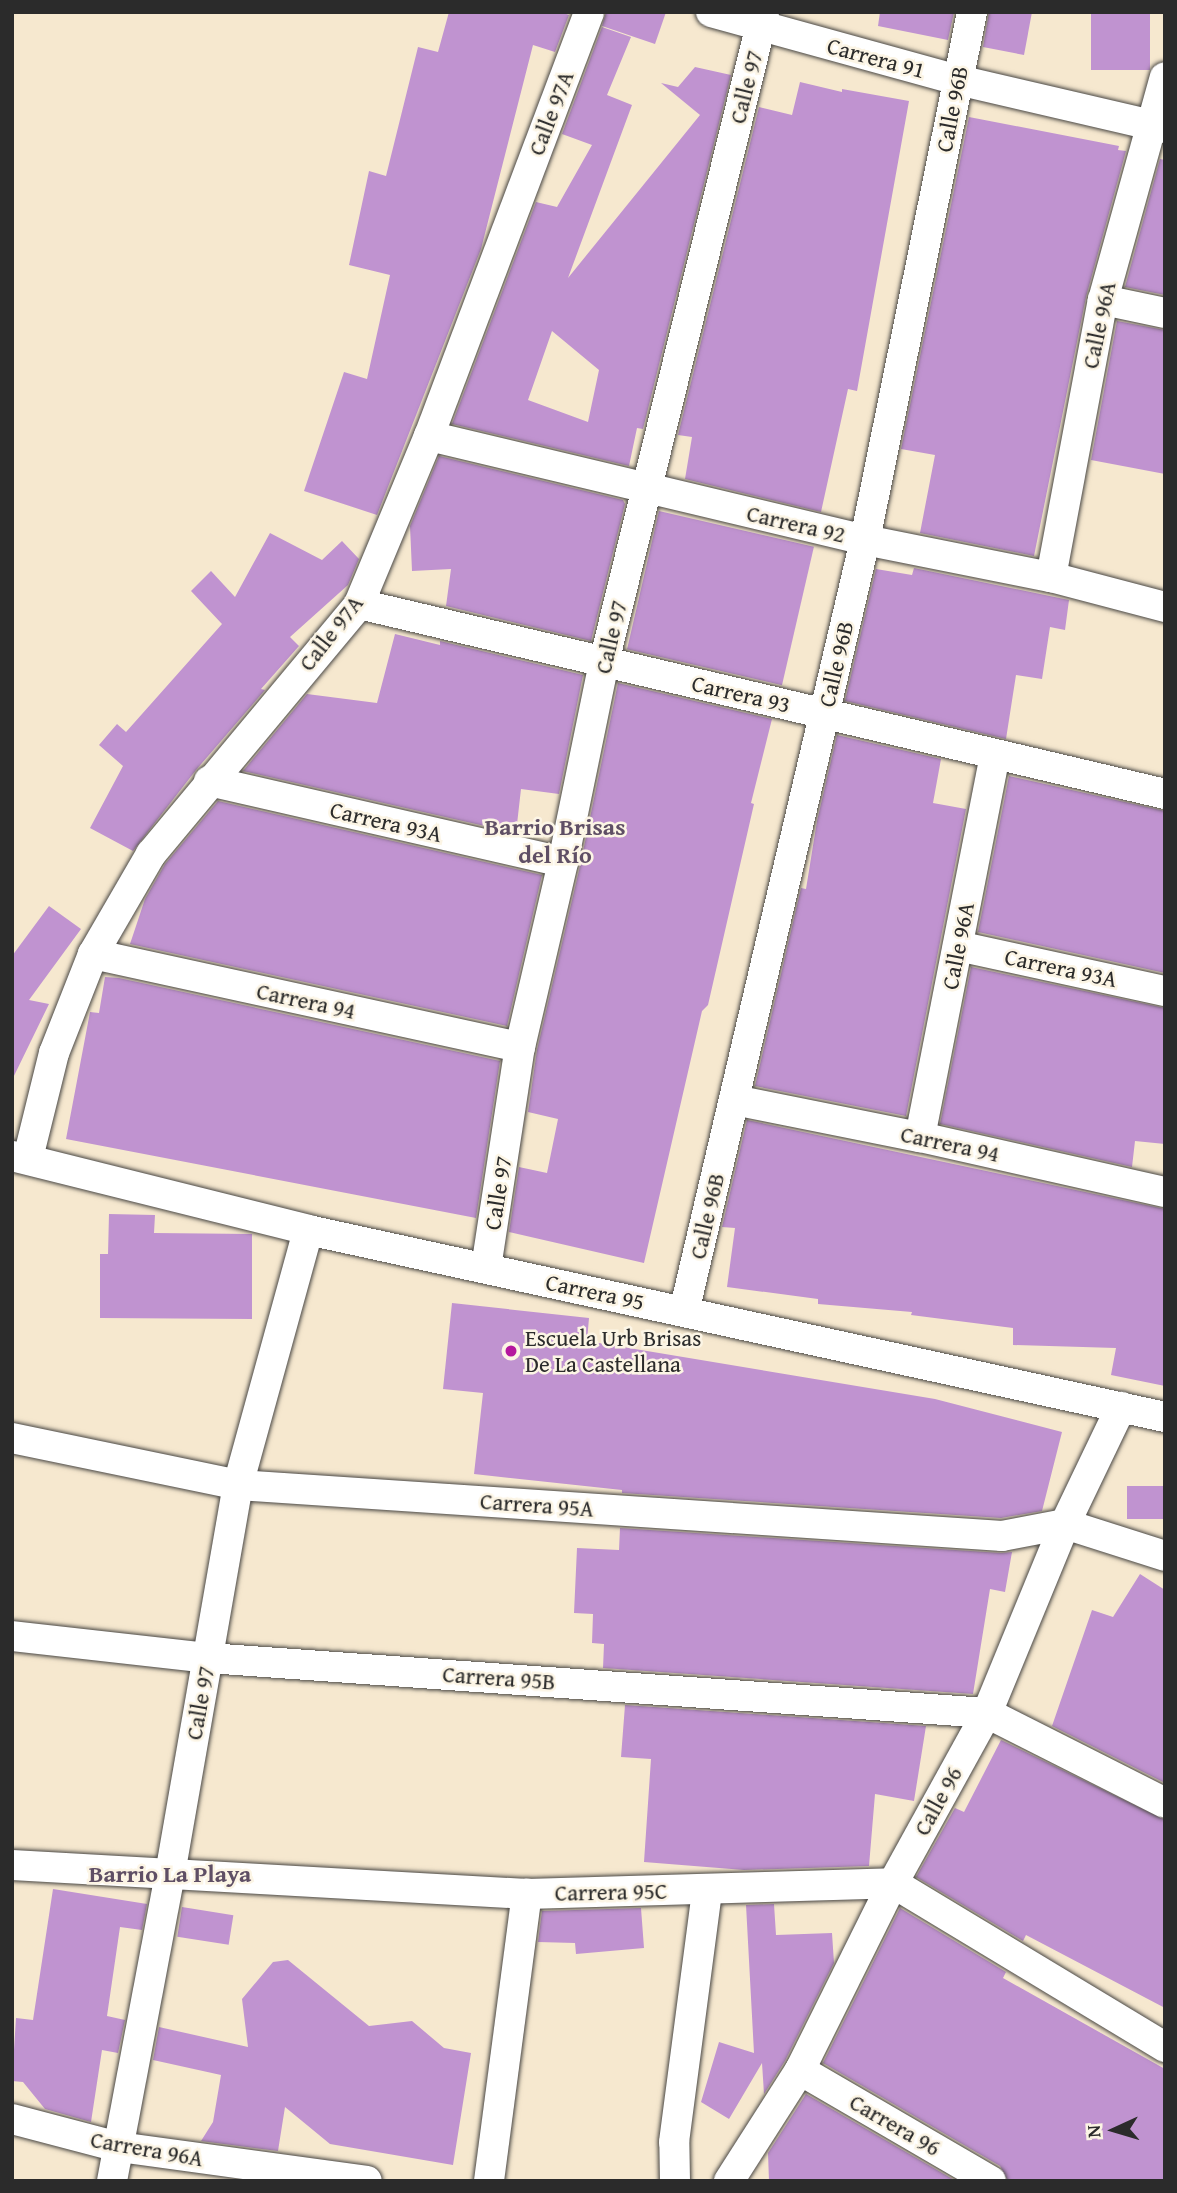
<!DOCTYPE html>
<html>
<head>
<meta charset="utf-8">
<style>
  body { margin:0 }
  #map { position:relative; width:1177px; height:2193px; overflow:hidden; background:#f6e8cf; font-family:"Gentium Book Plus",serif }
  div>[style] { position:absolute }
  .building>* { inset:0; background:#c093d0; transform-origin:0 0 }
  .roads { filter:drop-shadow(0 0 2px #494744) drop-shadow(0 0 2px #494744) }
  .street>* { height:30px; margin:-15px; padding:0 15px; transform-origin:15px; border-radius:15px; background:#fff }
  .dots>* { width:19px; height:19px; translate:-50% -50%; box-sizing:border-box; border:4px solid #fcf5e5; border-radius:50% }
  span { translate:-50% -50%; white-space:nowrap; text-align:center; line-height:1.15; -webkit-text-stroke:5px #fcf5e5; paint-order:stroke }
  .street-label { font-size:23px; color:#2b2b2b }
  .poi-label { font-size:23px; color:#2b2b2b }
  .left { translate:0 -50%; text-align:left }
  .neighbourhood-label { font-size:24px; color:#5f4f65; font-weight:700 }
  .frame { position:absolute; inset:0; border:14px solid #2b2b2b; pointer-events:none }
  .north { position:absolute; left:1079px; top:2095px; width:70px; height:70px; -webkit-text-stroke:5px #fcf5e5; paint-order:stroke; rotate:266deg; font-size:19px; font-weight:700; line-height:28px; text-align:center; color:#2b2b2b }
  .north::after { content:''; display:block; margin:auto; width:24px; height:32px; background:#2b2b2b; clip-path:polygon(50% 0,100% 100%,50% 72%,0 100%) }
</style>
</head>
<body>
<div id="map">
  <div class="building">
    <div style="clip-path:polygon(449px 12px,561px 12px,569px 15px,555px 52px,533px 45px,481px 249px,377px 515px,304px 491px,344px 372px,367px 379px,390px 275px,349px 265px,369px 171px,386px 176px,418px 47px,438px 52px)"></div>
    <div style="clip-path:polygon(606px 12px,666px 12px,655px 44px,602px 26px)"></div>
    <div style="clip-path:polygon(880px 12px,954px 12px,948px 40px,878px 26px)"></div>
    <div style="clip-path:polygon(989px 12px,1032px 12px,1024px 55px,983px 47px)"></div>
    <div style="left:1091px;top:12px;width:59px;height:58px"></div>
    <div style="clip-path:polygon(evenodd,602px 27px,631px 37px,607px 95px,632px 105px,568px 278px,700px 115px,661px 83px,678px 87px,695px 67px,731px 75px,643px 429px,637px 428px,629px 466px,452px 424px,536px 202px,557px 207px,592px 145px,562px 134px,602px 27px,552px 331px,599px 370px,588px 422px,528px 400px,552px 331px)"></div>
    <div style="clip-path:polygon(800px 82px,842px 92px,842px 89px,909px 101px,857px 391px,848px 389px,821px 512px,685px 479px,692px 437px,678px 435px,759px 107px,792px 115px)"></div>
    <div style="clip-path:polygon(969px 117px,1119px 146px,1118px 150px,1126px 151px,1086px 297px,1034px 556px,920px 533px,935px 455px,901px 449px)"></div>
    <div style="clip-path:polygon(1160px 159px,1165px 160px,1165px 295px,1125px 287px)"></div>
    <div style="clip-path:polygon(1117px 321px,1165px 330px,1165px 474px,1091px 460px)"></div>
    <div style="clip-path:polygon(439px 456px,623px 500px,625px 504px,591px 641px,446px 606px,451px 569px,412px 571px,410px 526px)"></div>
    <div style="left:659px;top:511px;width:159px;height:142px;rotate:13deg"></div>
    <div style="clip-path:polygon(270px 533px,322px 560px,342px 541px,359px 559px,348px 585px,290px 637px,299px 646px,261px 689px,265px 690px,196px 770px,133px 851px,90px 828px,123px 766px,99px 745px,117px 724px,126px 732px,222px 624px,191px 591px,211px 571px,235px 597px)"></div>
    <div style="clip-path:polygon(914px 568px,1069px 600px,1065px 630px,1050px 627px,1042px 679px,1016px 675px,1006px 739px,845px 701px,876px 569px,912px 575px)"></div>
    <div style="clip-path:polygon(395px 634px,440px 645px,440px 641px,583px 675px,559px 794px,521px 789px,516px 833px,243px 771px,307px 694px,377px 703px)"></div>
    <div style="clip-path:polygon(618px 683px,772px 719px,751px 803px,754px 804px,708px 1005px,702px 1011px,644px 1263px,509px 1232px,519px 1167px,547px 1173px,558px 1119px,528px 1112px,537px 1050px,580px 866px)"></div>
    <div style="clip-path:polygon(837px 735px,941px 759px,933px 803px,966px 809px,906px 1116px,755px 1086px,801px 888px,806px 889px,817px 821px)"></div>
    <div style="clip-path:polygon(1009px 776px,1165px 811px,1165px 973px,978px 932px)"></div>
    <div style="clip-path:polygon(218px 801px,542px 875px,507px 1026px,130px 944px,145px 899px,165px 864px)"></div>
    <div style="clip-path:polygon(49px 906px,81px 929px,29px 1000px,49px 1004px,12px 1080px,12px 956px)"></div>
    <div style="clip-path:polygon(971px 967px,1165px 1008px,1165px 1144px,1135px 1141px,1132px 1167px,940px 1124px)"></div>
    <div style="clip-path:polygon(105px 977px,119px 978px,500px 1061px,476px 1218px,66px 1139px,90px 1012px,99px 1013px)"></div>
    <div style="clip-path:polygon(747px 1120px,1165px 1209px,1165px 1386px,1111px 1375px,1116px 1348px,1013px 1345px,1013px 1328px,911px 1315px,912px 1312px,818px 1304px,818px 1299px,727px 1287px,735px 1228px,722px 1227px)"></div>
    <div style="clip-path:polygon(109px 1214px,155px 1215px,154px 1233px,252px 1234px,252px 1319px,100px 1318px,100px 1254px,108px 1254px)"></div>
    <div style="clip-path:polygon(452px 1303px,589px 1318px,587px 1341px,935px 1399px,1062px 1432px,1042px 1511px,1001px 1518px,622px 1493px,622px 1490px,474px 1474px,483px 1393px,443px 1389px)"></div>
    <div style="left:1165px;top:1486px;width:33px;height:38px;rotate:90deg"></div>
    <div style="clip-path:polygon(620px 1528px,1001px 1553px,1012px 1552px,1005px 1592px,990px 1589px,973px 1694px,603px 1668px,604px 1644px,592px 1643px,593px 1614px,574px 1613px,577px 1548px,619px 1550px)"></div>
    <div style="clip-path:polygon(1140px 1574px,1165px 1590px,1165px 1783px,1052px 1726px,1092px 1610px,1113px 1617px)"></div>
    <div style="clip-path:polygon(625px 1705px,926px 1726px,914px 1801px,875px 1794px,869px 1866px,744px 1870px,644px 1862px,651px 1759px,621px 1757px)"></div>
    <div style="clip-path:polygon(1001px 1740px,1165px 1820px,1165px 2008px,1026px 1935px,1023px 1941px,916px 1877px,955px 1808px,964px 1812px)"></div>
    <div style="clip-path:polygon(53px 1889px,147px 1904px,142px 1930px,120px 1927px,107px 2016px,125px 2020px,118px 2053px,102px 2050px,91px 2122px,45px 2109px,23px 2082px,12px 2081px,16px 2018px,33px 2020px)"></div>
    <div style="clip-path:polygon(774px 1904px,776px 1935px,832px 1933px,834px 1963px,785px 2061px,764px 2094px,762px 2063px,729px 2119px,701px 2102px,719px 2042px,754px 2053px,746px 1905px)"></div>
    <div style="left:182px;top:1907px;width:52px;height:30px;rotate:9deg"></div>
    <div style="clip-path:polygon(641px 1908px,644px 1948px,576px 1954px,575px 1943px,538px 1942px,542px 1911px)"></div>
    <div style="clip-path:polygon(900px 1908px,1006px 1972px,1003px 1978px,1165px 2069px,1165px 2181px,1008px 2181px,1000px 2166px,823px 2063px)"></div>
    <div style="clip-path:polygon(288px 1960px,369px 2026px,412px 2021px,444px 2048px,471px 2053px,453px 2165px,330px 2144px,285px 2107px,278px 2151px,201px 2141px,213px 2122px,221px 2075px,153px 2060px,159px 2027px,248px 2047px,242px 1999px,273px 1962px)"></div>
    <div style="clip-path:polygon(806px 2094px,956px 2181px,769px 2181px,768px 2153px)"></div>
  </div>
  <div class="roads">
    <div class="street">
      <div style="left:711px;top:12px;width:256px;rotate:15.4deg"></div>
      <div style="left:958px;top:80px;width:212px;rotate:13.1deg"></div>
      <div style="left:1103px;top:300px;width:63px;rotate:11.8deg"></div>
      <div style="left:429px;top:436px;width:448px;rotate:13.4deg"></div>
      <div style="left:865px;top:540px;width:190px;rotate:11.3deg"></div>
      <div style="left:1051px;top:577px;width:118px;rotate:14.7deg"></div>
      <div style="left:1051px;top:577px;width:282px;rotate:-79.4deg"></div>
      <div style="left:1103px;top:300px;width:231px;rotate:-74.5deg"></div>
      <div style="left:359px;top:604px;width:828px;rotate:13.26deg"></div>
      <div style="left:209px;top:781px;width:363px;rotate:12.9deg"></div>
      <div style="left:958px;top:946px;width:212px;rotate:12.3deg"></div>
      <div style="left:93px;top:954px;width:437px;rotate:12.3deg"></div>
      <div style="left:734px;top:1100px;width:190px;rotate:11.3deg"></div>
      <div style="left:920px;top:1137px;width:251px;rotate:12.7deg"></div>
      <div style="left:920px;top:1137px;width:390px;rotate:-78.9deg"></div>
      <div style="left:12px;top:1156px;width:305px;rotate:14deg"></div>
      <div style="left:308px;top:1230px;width:877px;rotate:12.31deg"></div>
      <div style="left:28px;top:1158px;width:108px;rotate:-76.1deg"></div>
      <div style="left:54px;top:1053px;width:106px;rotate:-68.5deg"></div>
      <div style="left:93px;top:954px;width:116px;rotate:-59.9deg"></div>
      <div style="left:151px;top:854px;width:325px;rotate:-50.2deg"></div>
      <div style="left:359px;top:604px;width:182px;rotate:-67.4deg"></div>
      <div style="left:429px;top:436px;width:453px;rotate:-69.3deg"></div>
      <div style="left:486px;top:1268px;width:224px;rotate:-81.3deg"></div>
      <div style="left:520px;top:1047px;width:190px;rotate:-76.9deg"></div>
      <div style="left:563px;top:862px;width:204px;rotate:-78.4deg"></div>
      <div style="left:604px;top:662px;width:669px;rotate:-76.17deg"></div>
      <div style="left:684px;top:1312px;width:793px;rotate:-76.8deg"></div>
      <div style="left:865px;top:540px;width:539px;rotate:-78.54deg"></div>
      <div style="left:12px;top:1438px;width:231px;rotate:11.7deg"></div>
      <div style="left:238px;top:1485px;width:766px;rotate:3.82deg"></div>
      <div style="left:1002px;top:1536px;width:64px;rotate:-10.8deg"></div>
      <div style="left:1065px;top:1524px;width:105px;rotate:17.7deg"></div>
      <div style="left:12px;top:1636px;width:197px;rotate:6.4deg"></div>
      <div style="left:208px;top:1658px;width:781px;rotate:4.04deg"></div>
      <div style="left:987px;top:1713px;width:199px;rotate:26.8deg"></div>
      <div style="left:12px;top:1865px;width:516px;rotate:3.22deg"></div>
      <div style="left:527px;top:1894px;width:366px;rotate:-1.7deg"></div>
      <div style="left:893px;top:1883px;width:318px;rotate:31.1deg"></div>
      <div style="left:800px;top:2070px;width:221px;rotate:30.2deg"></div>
      <div style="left:12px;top:2119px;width:111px;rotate:14.7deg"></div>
      <div style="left:119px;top:2147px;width:250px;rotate:7.8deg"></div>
      <div style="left:112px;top:2181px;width:312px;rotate:-79.3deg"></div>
      <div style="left:170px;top:1874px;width:395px;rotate:-80.1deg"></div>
      <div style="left:238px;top:1485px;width:264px;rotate:-74.6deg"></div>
      <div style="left:489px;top:2181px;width:290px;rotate:-82.5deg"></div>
      <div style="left:675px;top:2181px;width:39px;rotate:-91deg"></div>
      <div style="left:674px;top:2142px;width:254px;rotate:-82.5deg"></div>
      <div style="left:729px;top:2181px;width:132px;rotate:-57.4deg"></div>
      <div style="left:800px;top:2070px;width:209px;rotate:-63.6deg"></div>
      <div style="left:893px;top:1883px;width:194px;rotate:-61.1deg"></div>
      <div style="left:987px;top:1713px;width:204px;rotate:-67.6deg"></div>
      <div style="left:1065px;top:1524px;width:130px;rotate:-64.4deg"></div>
    </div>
  </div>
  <div class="dots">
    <div style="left:511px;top:1351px;background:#b5179e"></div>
  </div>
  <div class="street-label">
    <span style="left:876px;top:58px;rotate:15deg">Carrera 91</span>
    <span style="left:746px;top:87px;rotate:-76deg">Calle 97</span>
    <span style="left:952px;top:109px;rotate:-79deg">Calle 96B</span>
    <span style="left:551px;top:113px;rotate:-69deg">Calle 97A</span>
    <span style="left:1099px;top:325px;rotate:-78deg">Calle 96A</span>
    <span style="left:796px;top:524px;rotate:13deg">Carrera 92</span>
    <span style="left:331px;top:633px;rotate:-52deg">Calle 97A</span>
    <span style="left:611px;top:637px;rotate:-77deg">Calle 97</span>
    <span style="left:836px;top:664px;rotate:-77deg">Calle 96B</span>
    <span style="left:741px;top:694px;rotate:13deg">Carrera 93</span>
    <span style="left:386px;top:822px;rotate:13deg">Carrera 93A</span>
    <span style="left:958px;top:946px;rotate:-79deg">Calle 96A</span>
    <span style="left:1061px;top:968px;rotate:12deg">Carrera 93A</span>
    <span style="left:306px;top:1001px;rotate:12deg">Carrera 94</span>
    <span style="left:950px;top:1144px;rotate:12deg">Carrera 94</span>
    <span style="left:498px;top:1193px;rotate:-81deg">Calle 97</span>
    <span style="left:707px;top:1216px;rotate:-77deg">Calle 96B</span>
    <span style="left:595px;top:1292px;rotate:12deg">Carrera 95</span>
    <span style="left:537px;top:1505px;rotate:4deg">Carrera 95A</span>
    <span style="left:499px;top:1678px;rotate:4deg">Carrera 95B</span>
    <span style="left:200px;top:1703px;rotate:-80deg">Calle 97</span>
    <span style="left:938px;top:1801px;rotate:-61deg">Calle 96</span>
    <span style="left:611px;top:1892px;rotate:-1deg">Carrera 95C</span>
    <span style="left:895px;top:2125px;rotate:30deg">Carrera 96</span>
    <span style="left:147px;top:2149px;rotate:10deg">Carrera 96A</span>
  </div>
  <div class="poi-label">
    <span class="left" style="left:525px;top:1351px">Escuela Urb Brisas<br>De La Castellana</span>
  </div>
  <div class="neighbourhood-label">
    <span style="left:555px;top:841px">Barrio Brisas<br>del Río</span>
    <span style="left:170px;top:1874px">Barrio La Playa</span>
  </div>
  <div class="frame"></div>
  <div class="north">N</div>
</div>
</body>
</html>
